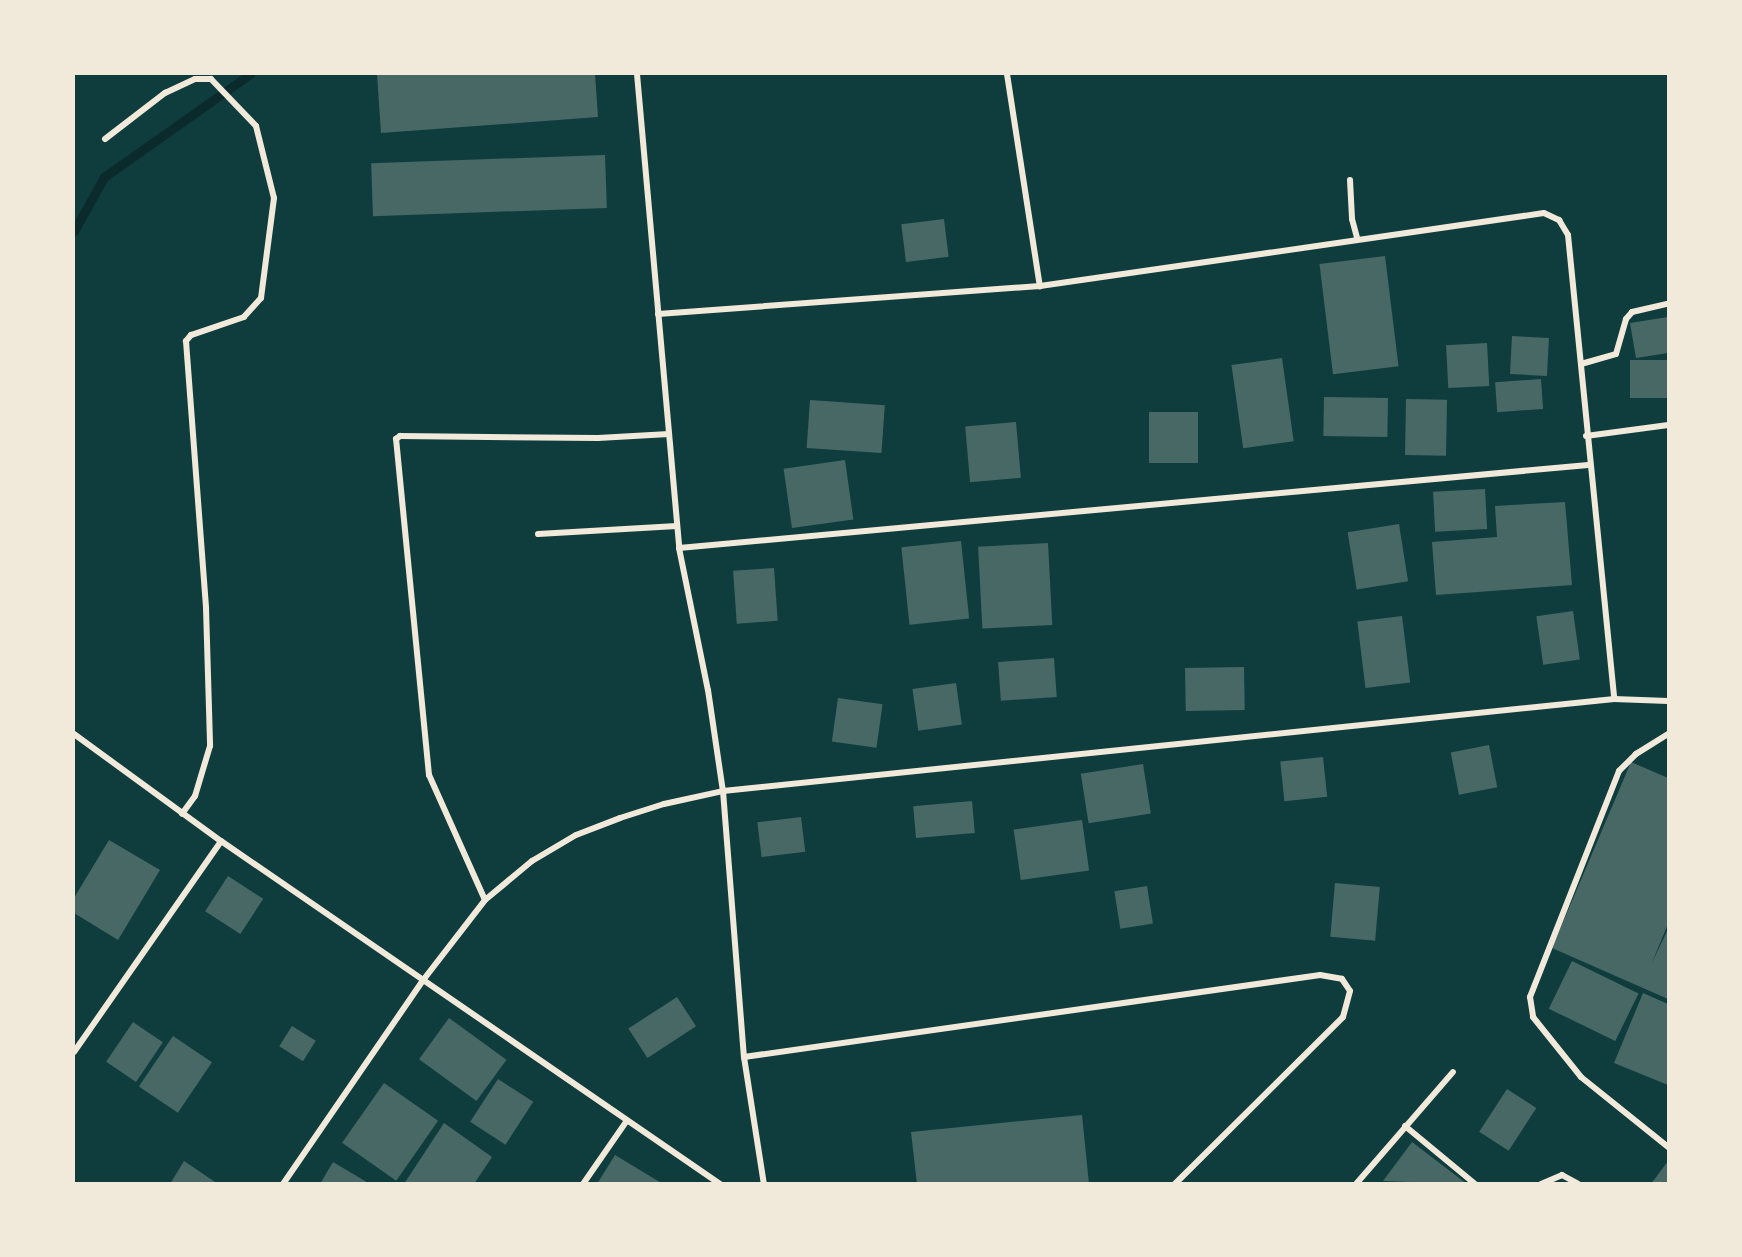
<!DOCTYPE html>
<html>
<head>
<meta charset="utf-8">
<style>
  body { margin:0 }
  #map { position:relative; width:1742px; height:1257px; overflow:hidden; background:#0f3d3e; font-family:Lato,sans-serif }
  div>[style] { position:absolute }
  .stream>* { height:9px; margin:-4.5px; padding:0 4.5px; transform-origin:4.5px; border-radius:4.5px; background:#0a2a2b }
  .building>* { inset:0; background:#486865; transform-origin:0 0 }
  .minor>* { height:6px; margin:-3px; padding:0 3px; transform-origin:3px; border-radius:3px; background:#f1e9da }
  span { translate:-50% -50%; white-space:nowrap; text-align:center; line-height:1.15; -webkit-text-stroke:4.5px #f1e9da; paint-order:stroke }
  .frame { position:absolute; inset:0; border:75px solid #f1e9da; pointer-events:none }
</style>
</head>
<body>
<div id="map">
  <div class="stream">
    <div style="left:74px;top:231px;width:62px;rotate:-60.9deg"></div>
    <div style="left:104px;top:177px;width:179px;rotate:-35.2deg"></div>
  </div>
  <div class="building">
    <div style="clip-path:polygon(377px 74px,595px 74px,598px 117px,381px 133px)"></div>
    <div style="left:605px;top:155px;width:53px;height:234px;rotate:88deg"></div>
    <div style="left:944px;top:219px;width:38px;height:43px;rotate:83deg"></div>
    <div style="left:1385px;top:256px;width:111px;height:66px;rotate:83deg"></div>
    <div style="clip-path:polygon(1668px 317px,1668px 353px,1636px 358px,1630px 323px)"></div>
    <div style="left:1512px;top:336px;width:37px;height:38px;rotate:3deg"></div>
    <div style="left:1487px;top:343px;width:43px;height:41px;rotate:87deg"></div>
    <div style="left:1282px;top:358px;width:84px;height:51px;rotate:82deg"></div>
    <div style="left:1668px;top:360px;width:38px;height:38px;rotate:90deg"></div>
    <div style="left:1541px;top:379px;width:30px;height:46px;rotate:86deg"></div>
    <div style="left:1324px;top:397px;width:64px;height:39px;rotate:1deg"></div>
    <div style="left:1406px;top:399px;width:41px;height:56px;rotate:1deg"></div>
    <div style="left:810px;top:400px;width:75px;height:48px;rotate:4deg"></div>
    <div style="left:1149px;top:412px;width:49px;height:51px"></div>
    <div style="left:1016px;top:422px;width:56px;height:51px;rotate:85deg"></div>
    <div style="left:845px;top:460px;width:60px;height:62px;rotate:82deg"></div>
    <div style="left:1485px;top:489px;width:40px;height:52px;rotate:87deg"></div>
    <div style="clip-path:polygon(1565px 502px,1572px 585px,1436px 595px,1432px 542px,1497px 537px,1495px 506px)"></div>
    <div style="left:1399px;top:524px;width:58px;height:52px;rotate:81deg"></div>
    <div style="left:961px;top:541px;width:78px;height:60px;rotate:84deg"></div>
    <div style="left:1048px;top:543px;width:82px;height:70px;rotate:87deg"></div>
    <div style="left:774px;top:568px;width:53px;height:41px;rotate:86deg"></div>
    <div style="left:1573px;top:611px;width:49px;height:37px;rotate:82deg"></div>
    <div style="left:1402px;top:616px;width:67px;height:45px;rotate:83deg"></div>
    <div style="left:1054px;top:658px;width:39px;height:56px;rotate:86deg"></div>
    <div style="left:1244px;top:667px;width:43px;height:59px;rotate:89deg"></div>
    <div style="left:956px;top:683px;width:42px;height:44px;rotate:82deg"></div>
    <div style="left:838px;top:698px;width:45px;height:44px;rotate:8deg"></div>
    <div style="left:1489px;top:745px;width:43px;height:39px;rotate:79deg"></div>
    <div style="left:1323px;top:757px;width:40px;height:43px;rotate:84deg"></div>
    <div style="clip-path:polygon(1631px 762px,1668px 778px,1668px 924px,1651px 965px,1668px 929px,1668px 999px,1552px 948px)"></div>
    <div style="left:1143px;top:764px;width:50px;height:63px;rotate:81deg"></div>
    <div style="left:972px;top:801px;width:32px;height:59px;rotate:85deg"></div>
    <div style="left:801px;top:817px;width:35px;height:44px;rotate:83deg"></div>
    <div style="left:1082px;top:820px;width:51px;height:69px;rotate:82deg"></div>
    <div style="clip-path:polygon(109px 840px,160px 870px,118px 940px,74px 913px,74px 898px)"></div>
    <div style="left:228px;top:876px;width:42px;height:42px;rotate:33deg"></div>
    <div style="left:1335px;top:883px;width:45px;height:54px;rotate:5deg"></div>
    <div style="left:1147px;top:886px;width:38px;height:33px;rotate:81deg"></div>
    <div style="left:1572px;top:961px;width:74px;height:53px;rotate:26deg"></div>
    <div style="clip-path:polygon(1643px 993px,1668px 1004px,1668px 1085px,1614px 1063px)"></div>
    <div style="left:677px;top:997px;width:35px;height:58px;rotate:57deg"></div>
    <div style="left:449px;top:1018px;width:71px;height:51px;rotate:36deg"></div>
    <div style="left:133px;top:1022px;width:36px;height:48px;rotate:34deg"></div>
    <div style="left:292px;top:1026px;width:28px;height:24px;rotate:32deg"></div>
    <div style="left:173px;top:1036px;width:47px;height:61px;rotate:34deg"></div>
    <div style="left:498px;top:1079px;width:42px;height:51px;rotate:33deg"></div>
    <div style="left:384px;top:1083px;width:66px;height:73px;rotate:35deg"></div>
    <div style="left:1507px;top:1089px;width:35px;height:51px;rotate:33deg"></div>
    <div style="clip-path:polygon(1082px 1115px,1089px 1184px,917px 1184px,911px 1132px)"></div>
    <div style="clip-path:polygon(444px 1123px,492px 1157px,474px 1184px,404px 1184px)"></div>
    <div style="clip-path:polygon(1412px 1142px,1467px 1184px,1383px 1181px)"></div>
    <div style="clip-path:polygon(615px 1155px,663px 1184px,597px 1184px)"></div>
    <div style="clip-path:polygon(184px 1161px,218px 1184px,170px 1184px)"></div>
    <div style="clip-path:polygon(1668px 1161px,1668px 1184px,1651px 1184px)"></div>
    <div style="clip-path:polygon(333px 1162px,370px 1184px,320px 1184px)"></div>
  </div>
  <div class="minor">
    <div style="left:637px;top:74px;width:476px;rotate:84.9deg"></div>
    <div style="left:679px;top:548px;width:145px;rotate:78.5deg"></div>
    <div style="left:708px;top:690px;width:102px;rotate:81.6deg"></div>
    <div style="left:723px;top:791px;width:267px;rotate:85.5deg"></div>
    <div style="left:744px;top:1057px;width:129px;rotate:81.1deg"></div>
    <div style="left:1007px;top:74px;width:215px;rotate:81.2deg"></div>
    <div style="left:105px;top:139px;width:76px;rotate:-37.5deg"></div>
    <div style="left:165px;top:93px;width:33px;rotate:-25deg"></div>
    <div style="left:195px;top:79px;width:16px"></div>
    <div style="left:211px;top:79px;width:65px;rotate:46.2deg"></div>
    <div style="left:256px;top:126px;width:74px;rotate:76deg"></div>
    <div style="left:274px;top:198px;width:101px;rotate:97.4deg"></div>
    <div style="left:261px;top:298px;width:25px;rotate:132deg"></div>
    <div style="left:244px;top:317px;width:56px;rotate:161.2deg"></div>
    <div style="left:191px;top:335px;width:8px;rotate:130deg"></div>
    <div style="left:186px;top:341px;width:268px;rotate:85.7deg"></div>
    <div style="left:206px;top:608px;width:138px;rotate:88.3deg"></div>
    <div style="left:210px;top:746px;width:52px;rotate:106.7deg"></div>
    <div style="left:195px;top:796px;width:22px;rotate:126deg"></div>
    <div style="left:1350px;top:180px;width:39px;rotate:87deg"></div>
    <div style="left:1352px;top:219px;width:20px;rotate:75deg"></div>
    <div style="left:658px;top:314px;width:383px;rotate:-4.2deg"></div>
    <div style="left:1040px;top:286px;width:509px;rotate:-8.24deg"></div>
    <div style="left:1544px;top:213px;width:17px;rotate:25deg"></div>
    <div style="left:1559px;top:220px;width:17px;rotate:59deg"></div>
    <div style="left:1568px;top:235px;width:466px;rotate:84.3deg"></div>
    <div style="left:1581px;top:364px;width:36px;rotate:-16deg"></div>
    <div style="left:1616px;top:354px;width:36px;rotate:-74deg"></div>
    <div style="left:1626px;top:319px;width:9px;rotate:-49deg"></div>
    <div style="left:1632px;top:312px;width:37px;rotate:-13deg"></div>
    <div style="left:1586px;top:436px;width:83px;rotate:-7.6deg"></div>
    <div style="left:538px;top:534px;width:139px;rotate:-3.3deg"></div>
    <div style="left:679px;top:548px;width:913px;rotate:-5.22deg"></div>
    <div style="left:74px;top:734px;width:182px;rotate:36.1deg"></div>
    <div style="left:221px;top:841px;width:606px;rotate:34.5deg"></div>
    <div style="left:1668px;top:734px;width:38px;rotate:148deg"></div>
    <div style="left:1636px;top:754px;width:24px;rotate:135deg"></div>
    <div style="left:1619px;top:771px;width:243px;rotate:111.5deg"></div>
    <div style="left:1530px;top:997px;width:20px;rotate:81deg"></div>
    <div style="left:1533px;top:1017px;width:77px;rotate:51.3deg"></div>
    <div style="left:1581px;top:1077px;width:112px;rotate:38.8deg"></div>
    <div style="left:485px;top:900px;width:137px;rotate:-114.1deg"></div>
    <div style="left:429px;top:775px;width:338px;rotate:-95.6deg"></div>
    <div style="left:396px;top:439px;width:5px;rotate:-37deg"></div>
    <div style="left:400px;top:436px;width:198px;rotate:0.6deg"></div>
    <div style="left:598px;top:438px;width:71px;rotate:-3.2deg"></div>
    <div style="left:74px;top:1052px;width:257px;rotate:-55.1deg"></div>
    <div style="left:744px;top:1057px;width:582px;rotate:-8.1deg"></div>
    <div style="left:1320px;top:975px;width:22px;rotate:10deg"></div>
    <div style="left:1342px;top:979px;width:14px;rotate:56deg"></div>
    <div style="left:1350px;top:991px;width:27px;rotate:105deg"></div>
    <div style="left:1343px;top:1017px;width:237px;rotate:135.2deg"></div>
    <div style="left:1405px;top:1126px;width:91px;rotate:39.6deg"></div>
    <div style="left:283px;top:1184px;width:249px;rotate:-55.5deg"></div>
    <div style="left:424px;top:979px;width:100px;rotate:-52.3deg"></div>
    <div style="left:485px;top:900px;width:61px;rotate:-39.7deg"></div>
    <div style="left:532px;top:861px;width:51px;rotate:-30.6deg"></div>
    <div style="left:576px;top:835px;width:47px;rotate:-21.1deg"></div>
    <div style="left:620px;top:818px;width:46px;rotate:-17.7deg"></div>
    <div style="left:664px;top:804px;width:60px;rotate:-12.4deg"></div>
    <div style="left:723px;top:791px;width:896px;rotate:-5.9deg"></div>
    <div style="left:1614px;top:699px;width:54px;rotate:2.1deg"></div>
    <div style="left:583px;top:1184px;width:75px;rotate:-55.3deg"></div>
    <div style="left:1356px;top:1184px;width:148px;rotate:-49.1deg"></div>
    <div style="left:1541px;top:1184px;width:23px;rotate:-23deg"></div>
    <div style="left:1562px;top:1175px;width:18px;rotate:29deg"></div>
  </div>
  <div class="frame"></div>
</div>
</body>
</html>
